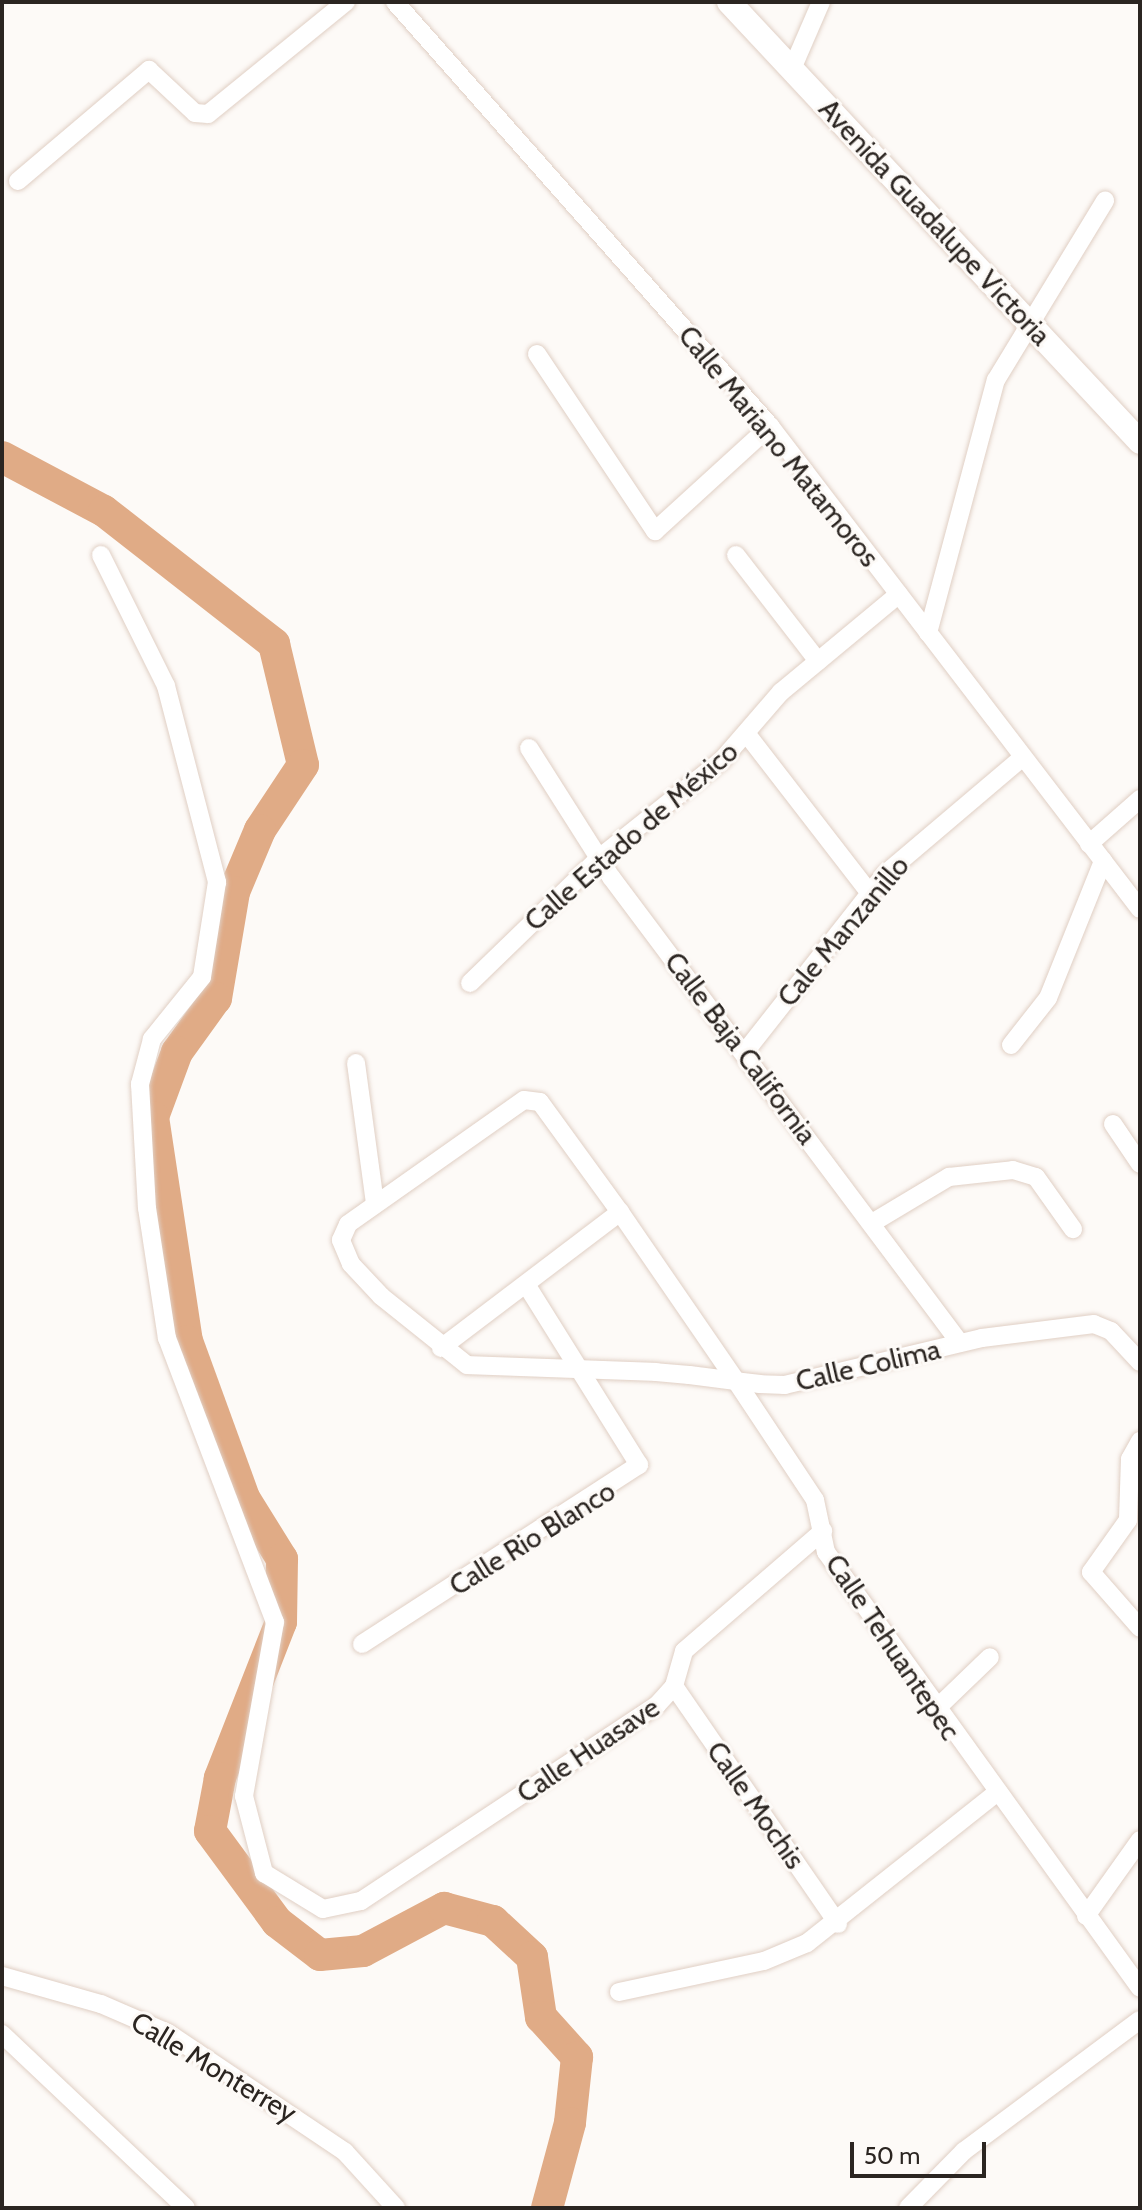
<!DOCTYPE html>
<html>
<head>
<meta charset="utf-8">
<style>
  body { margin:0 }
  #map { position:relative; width:1142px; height:2210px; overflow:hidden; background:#fdfaf7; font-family:Cabin,sans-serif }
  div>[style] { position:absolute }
  .river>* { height:32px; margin:-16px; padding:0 16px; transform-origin:16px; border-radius:16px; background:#e0ab86 }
  .roads { filter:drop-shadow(0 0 2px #e0cfc4) drop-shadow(0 0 2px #e0cfc4) }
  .minor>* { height:18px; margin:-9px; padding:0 9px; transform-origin:9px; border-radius:9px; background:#fff }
  .secondary>* { height:24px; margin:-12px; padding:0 12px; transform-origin:12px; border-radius:12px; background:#fff }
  span { translate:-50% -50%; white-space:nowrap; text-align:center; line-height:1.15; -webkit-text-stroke:6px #fdfaf7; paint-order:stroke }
  .street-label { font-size:28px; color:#2b2521 }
  .frame { position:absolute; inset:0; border:4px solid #2b2521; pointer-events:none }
  .scale { position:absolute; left:850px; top:2142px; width:136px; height:36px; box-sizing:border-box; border:4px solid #2b2521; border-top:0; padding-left:10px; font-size:24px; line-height:28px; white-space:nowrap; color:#2b2521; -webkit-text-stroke:6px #fdfaf7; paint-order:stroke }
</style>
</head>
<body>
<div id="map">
  <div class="river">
    <div style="left:2px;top:457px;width:115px;rotate:27.9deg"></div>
    <div style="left:104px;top:511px;width:216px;rotate:38deg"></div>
    <div style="left:274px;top:644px;width:124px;rotate:76.5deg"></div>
    <div style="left:303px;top:765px;width:78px;rotate:123.5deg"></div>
    <div style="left:260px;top:830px;width:67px;rotate:112.8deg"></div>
    <div style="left:234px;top:892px;width:108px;rotate:99.6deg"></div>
    <div style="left:216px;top:998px;width:67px;rotate:125.8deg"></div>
    <div style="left:177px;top:1052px;width:69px;rotate:110.3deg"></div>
    <div style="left:153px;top:1117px;width:227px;rotate:81.4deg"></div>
    <div style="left:187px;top:1341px;width:167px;rotate:70deg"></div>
    <div style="left:244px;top:1498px;width:72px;rotate:58.1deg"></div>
    <div style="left:282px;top:1559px;width:63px;rotate:90.9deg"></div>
    <div style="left:281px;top:1622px;width:168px;rotate:111.4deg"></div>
    <div style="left:220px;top:1778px;width:54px;rotate:100.7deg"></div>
    <div style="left:210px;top:1831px;width:113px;rotate:53.6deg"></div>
    <div style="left:277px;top:1922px;width:54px;rotate:37.5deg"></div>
    <div style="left:320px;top:1955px;width:43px;rotate:-5.3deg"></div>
    <div style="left:363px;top:1951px;width:92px;rotate:-28deg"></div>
    <div style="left:444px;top:1908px;width:51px;rotate:14.9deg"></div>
    <div style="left:493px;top:1921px;width:53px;rotate:42.7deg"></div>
    <div style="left:532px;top:1957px;width:61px;rotate:81.5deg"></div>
    <div style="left:541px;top:2017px;width:54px;rotate:48deg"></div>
    <div style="left:577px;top:2057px;width:66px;rotate:96.1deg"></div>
    <div style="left:570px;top:2123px;width:88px;rotate:105.1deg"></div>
  </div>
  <div class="roads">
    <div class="minor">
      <div style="left:395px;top:2px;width:566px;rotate:48.51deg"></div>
      <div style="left:770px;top:426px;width:608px;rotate:52.55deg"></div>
      <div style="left:792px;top:69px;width:73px;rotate:-66.6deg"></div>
      <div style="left:18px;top:181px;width:172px;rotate:-40.3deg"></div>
      <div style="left:149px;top:70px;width:63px;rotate:43.1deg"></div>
      <div style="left:195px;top:113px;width:13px;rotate:4deg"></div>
      <div style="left:208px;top:114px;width:178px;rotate:-39.1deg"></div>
      <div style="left:537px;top:354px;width:213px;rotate:56.3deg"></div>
      <div style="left:655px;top:531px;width:156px;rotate:-42.4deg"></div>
      <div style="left:101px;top:555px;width:146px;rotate:63.6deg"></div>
      <div style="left:166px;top:686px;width:203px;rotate:75.4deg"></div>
      <div style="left:217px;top:882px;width:96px;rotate:99deg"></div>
      <div style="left:202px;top:977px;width:80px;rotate:128.9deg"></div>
      <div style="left:152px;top:1039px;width:47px;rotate:104.9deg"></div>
      <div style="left:140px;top:1084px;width:124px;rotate:86.8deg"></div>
      <div style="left:147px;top:1208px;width:132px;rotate:81.3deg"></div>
      <div style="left:167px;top:1338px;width:304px;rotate:69.2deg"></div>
      <div style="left:275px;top:1622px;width:177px;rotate:100.1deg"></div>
      <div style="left:244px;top:1796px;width:80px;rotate:75.4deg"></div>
      <div style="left:264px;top:1873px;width:69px;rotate:31.4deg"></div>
      <div style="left:323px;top:1909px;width:39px;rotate:-12deg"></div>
      <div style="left:361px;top:1901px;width:355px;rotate:-33.5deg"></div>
      <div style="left:657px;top:1705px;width:25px;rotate:-48deg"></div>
      <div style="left:674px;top:1686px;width:36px;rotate:-74deg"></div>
      <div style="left:684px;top:1651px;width:184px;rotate:-40.8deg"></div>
      <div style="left:736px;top:555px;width:134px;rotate:52.3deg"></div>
      <div style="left:928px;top:633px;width:262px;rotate:-75deg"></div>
      <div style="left:996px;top:380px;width:210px;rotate:-58.7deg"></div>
      <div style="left:746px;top:733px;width:201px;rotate:52.3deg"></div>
      <div style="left:529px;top:748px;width:153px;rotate:57.6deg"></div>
      <div style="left:611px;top:877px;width:582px;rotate:53.17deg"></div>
      <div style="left:1089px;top:844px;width:68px;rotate:-41.4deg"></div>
      <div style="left:470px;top:983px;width:178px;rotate:-44.1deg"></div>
      <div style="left:598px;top:859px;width:159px;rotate:-38.6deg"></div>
      <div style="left:722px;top:760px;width:90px;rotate:-49.1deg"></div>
      <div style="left:781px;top:692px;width:153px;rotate:-39.7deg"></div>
      <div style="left:1011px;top:1045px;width:60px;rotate:-51.8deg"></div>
      <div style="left:1048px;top:998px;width:148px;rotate:-68.1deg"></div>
      <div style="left:745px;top:1052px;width:226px;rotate:-51.8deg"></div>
      <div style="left:885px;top:874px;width:180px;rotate:-40.3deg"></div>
      <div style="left:356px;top:1063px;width:142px;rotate:82.3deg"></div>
      <div style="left:1113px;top:1124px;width:48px;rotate:56deg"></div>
      <div style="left:872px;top:1223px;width:90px;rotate:-30.9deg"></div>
      <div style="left:949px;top:1177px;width:64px;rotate:-6.2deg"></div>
      <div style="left:1013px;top:1170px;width:24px;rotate:17deg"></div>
      <div style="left:1036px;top:1177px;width:64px;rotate:54.6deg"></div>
      <div style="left:441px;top:1348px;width:225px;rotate:-37.2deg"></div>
      <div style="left:1140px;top:1362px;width:42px;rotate:-133.1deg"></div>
      <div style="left:1111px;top:1331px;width:18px;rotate:-158deg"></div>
      <div style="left:1094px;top:1324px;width:113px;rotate:172.9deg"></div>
      <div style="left:982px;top:1338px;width:203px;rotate:166.6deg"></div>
      <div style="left:785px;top:1385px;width:25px;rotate:-178deg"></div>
      <div style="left:760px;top:1384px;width:24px;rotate:-173deg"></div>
      <div style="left:736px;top:1381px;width:47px;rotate:-172.7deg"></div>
      <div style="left:689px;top:1375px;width:33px;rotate:-175deg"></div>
      <div style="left:656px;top:1372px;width:189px;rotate:-177.9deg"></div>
      <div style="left:467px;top:1365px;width:110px;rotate:-141.3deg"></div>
      <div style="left:381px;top:1296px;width:44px;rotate:-133.2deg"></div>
      <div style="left:351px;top:1264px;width:26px;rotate:-113deg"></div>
      <div style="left:341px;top:1240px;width:17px;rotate:-66deg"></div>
      <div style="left:348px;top:1224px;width:215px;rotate:-35.2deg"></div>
      <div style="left:524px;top:1100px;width:16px;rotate:7deg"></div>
      <div style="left:540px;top:1102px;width:136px;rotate:54deg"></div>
      <div style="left:620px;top:1212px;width:205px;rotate:55.5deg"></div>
      <div style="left:736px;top:1381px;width:143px;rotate:56.4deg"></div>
      <div style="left:815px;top:1500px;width:53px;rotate:78.1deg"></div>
      <div style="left:826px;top:1552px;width:537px;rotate:54.24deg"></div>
      <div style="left:1140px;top:1441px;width:21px;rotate:119deg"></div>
      <div style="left:1130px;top:1459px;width:61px;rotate:91.9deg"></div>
      <div style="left:1128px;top:1520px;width:64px;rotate:125.4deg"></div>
      <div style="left:1091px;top:1572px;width:74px;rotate:48.8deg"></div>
      <div style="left:362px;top:1644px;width:330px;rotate:-32.9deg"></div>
      <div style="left:639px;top:1465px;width:213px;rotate:-122deg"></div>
      <div style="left:674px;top:1686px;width:289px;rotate:55.4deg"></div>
      <div style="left:935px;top:1710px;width:76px;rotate:-43.9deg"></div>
      <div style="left:1086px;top:1916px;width:93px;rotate:-54.6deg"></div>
      <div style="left:2px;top:1976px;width:103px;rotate:15.8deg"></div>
      <div style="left:101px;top:2004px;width:73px;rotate:23.4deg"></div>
      <div style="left:168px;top:2033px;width:213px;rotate:33.9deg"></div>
      <div style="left:345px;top:2152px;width:76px;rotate:47.7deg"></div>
      <div style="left:619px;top:1992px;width:148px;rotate:-12.1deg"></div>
      <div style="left:764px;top:1961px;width:47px;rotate:-22.7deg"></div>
      <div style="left:807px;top:1943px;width:241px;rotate:-38.4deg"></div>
      <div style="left:2px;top:2034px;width:253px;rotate:43.4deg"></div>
      <div style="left:908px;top:2208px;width:80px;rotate:-45.5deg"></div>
      <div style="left:964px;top:2151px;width:219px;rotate:-36.7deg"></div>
    </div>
    <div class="secondary">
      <div style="left:729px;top:2px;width:602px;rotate:46.95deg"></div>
    </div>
  </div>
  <div class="street-label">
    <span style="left:935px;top:222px;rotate:47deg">Avenida Guadalupe Victoria</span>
    <span style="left:779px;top:446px;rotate:51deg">Calle Mariano Matamoros</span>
    <span style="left:631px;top:836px;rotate:-41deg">Calle Estado de México</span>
    <span style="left:843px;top:931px;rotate:-50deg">Cale Manzanillo</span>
    <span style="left:741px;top:1048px;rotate:53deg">Calle Baja California</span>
    <span style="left:868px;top:1365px;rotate:-13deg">Calle Colima</span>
    <span style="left:532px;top:1538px;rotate:-32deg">Calle Rio Blanco</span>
    <span style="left:893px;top:1647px;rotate:56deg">Calle Tehuantepec</span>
    <span style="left:588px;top:1750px;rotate:-34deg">Calle Huasave</span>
    <span style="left:756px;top:1805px;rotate:55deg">Calle Mochis</span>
    <span style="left:214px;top:2067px;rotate:31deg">Calle Monterrey</span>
  </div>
  <div class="frame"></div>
  <div class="scale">50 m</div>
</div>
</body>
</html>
